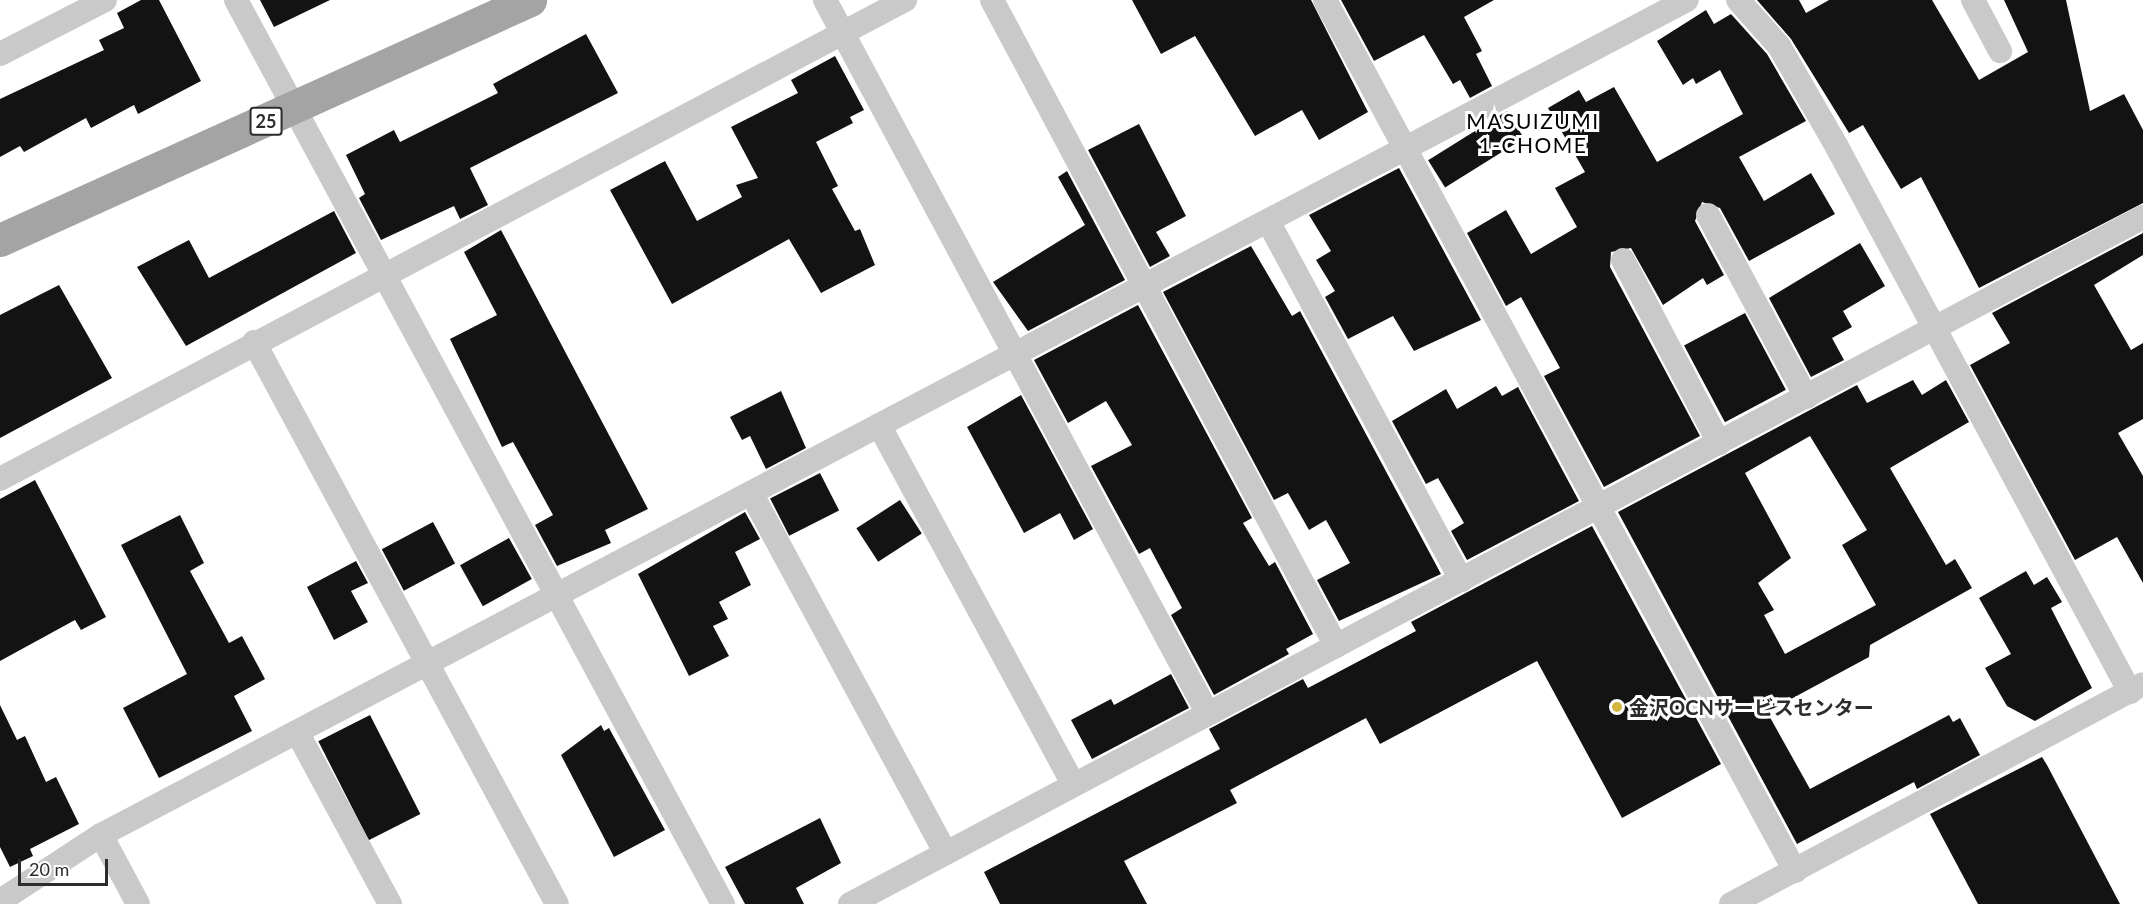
<!DOCTYPE html>
<html>
<head>
<meta charset="utf-8">
<style>
  body { margin:0 }
  #map { position:relative; width:2143px; height:904px; overflow:hidden; background:#fff; font-family:Lato,"Noto Sans JP",sans-serif }
  div>[style] { position:absolute }
  .building>* { inset:0; background:#131313; transform-origin:0 0 }
  .minor>* { height:24px; margin:-12px; padding:0 12px; transform-origin:12px; border-radius:12px; background:#c9c9c9 }
  .primary>* { height:33px; margin:-16.5px; padding:0 16.5px; transform-origin:16.5px; border-radius:16.5px; background:#a4a4a4 }
  .dots>* { width:16px; height:16px; translate:-50% -50%; box-sizing:border-box; border:3px solid #fff; border-radius:50% }
  span { translate:-50% -50%; white-space:nowrap; text-align:center; line-height:1.15; -webkit-text-stroke:6px #fff; paint-order:stroke }
  .shield-label span { padding:2px 4px; background:#fff; border:2px solid; border-radius:4px; -webkit-text-stroke-width:0 }
  .shield-label { font-size:18px; color:#2c2c2c; font-weight:700 }
  .poi-label { font-size:20px; color:#2c2c2c; font-weight:700 }
  .left { translate:0 -50%; text-align:left }
  .neighbourhood-label { font-size:21px; color:#000; letter-spacing:1.5px }
  .scale { position:absolute; left:18px; top:859px; width:90px; height:27px; box-sizing:border-box; border:3px solid #2c2c2c; border-top:0; padding-left:8px; font-size:18px; line-height:21px; white-space:nowrap; color:#2c2c2c; -webkit-text-stroke:4px #fff; paint-order:stroke }
</style>
</head>
<body>
<div id="map">
  <div class="building">
    <div style="clip-path:polygon(141px 0,159px 0,201px 81px,138px 114px,134px 105px,91px 128px,86px 118px,24px 152px,20px 146px,0 157px,0 99px,104px 50px,99px 40px,124px 28px,117px 13px)"></div>
    <div style="clip-path:polygon(260px 0,330px 0,274px 27px)"></div>
    <div style="clip-path:polygon(1132px 0,1311px 0,1368px 112px,1319px 140px,1302px 110px,1255px 136px,1195px 36px,1161px 54px)"></div>
    <div style="clip-path:polygon(1341px 0,1494px 0,1464px 17px,1482px 51px,1476px 54px,1492px 86px,1470px 98px,1460px 80px,1453px 84px,1424px 35px,1374px 61px)"></div>
    <div style="clip-path:polygon(1757px 0,1799px 0,1806px 13px,1829px 0,1932px 0,1979px 80px,2028px 52px,2004px 0,2066px 0,2090px 111px,2124px 94px,2143px 130px,2143px 203px,1979px 288px,1921px 177px,1901px 189px,1863px 125px,1849px 133px,1791px 39px)"></div>
    <div style="clip-path:polygon(1706px 10px,1714px 24px,1731px 14px,1767px 54px,1806px 121px,1739px 157px,1764px 201px,1811px 173px,1835px 214px,1749px 261px,1720px 208px,1702px 202px,1695px 221px,1724px 275px,1707px 285px,1703px 278px,1663px 305px,1631px 248px,1611px 252px,1610px 267px,1700px 436px,1604px 487px,1544px 376px,1560px 368px,1521px 297px,1506px 306px,1467px 233px,1506px 210px,1531px 254px,1577px 227px,1555px 188px,1585px 172px,1548px 108px,1579px 90px,1586px 102px,1614px 87px,1657px 162px,1743px 114px,1720px 70px,1696px 84px,1693px 78px,1683px 85px,1657px 41px)"></div>
    <div style="clip-path:polygon(586px 34px,618px 93px,470px 168px,488px 205px,460px 219px,454px 206px,381px 240px,359px 198px,365px 194px,346px 155px,394px 130px,400px 142px,498px 93px,493px 84px)"></div>
    <div style="clip-path:polygon(835px 56px,864px 110px,850px 117px,853px 123px,816px 142px,838px 186px,832px 189px,855px 231px,860px 229px,875px 265px,821px 293px,789px 239px,672px 304px,610px 190px,665px 161px,697px 221px,742px 197px,736px 185px,758px 178px,731px 127px,798px 93px,791px 80px)"></div>
    <div style="left:1507px;top:111px;width:32px;height:93px;rotate:58deg"></div>
    <div style="clip-path:polygon(1139px 124px,1186px 216px,1156px 232px,1170px 256px,1150px 267px,1088px 150px)"></div>
    <div style="clip-path:polygon(1399px 168px,1481px 320px,1414px 351px,1393px 316px,1348px 339px,1325px 297px,1335px 291px,1316px 260px,1331px 251px,1309px 215px)"></div>
    <div style="clip-path:polygon(1067px 171px,1125px 280px,1028px 331px,993px 282px,1085px 225px,1058px 177px)"></div>
    <div style="clip-path:polygon(334px 211px,356px 253px,186px 346px,137px 267px,189px 240px,209px 278px)"></div>
    <div style="clip-path:polygon(501px 230px,648px 509px,605px 530px,611px 543px,557px 566px,535px 525px,553px 515px,513px 442px,502px 447px,450px 339px,497px 315px,464px 252px)"></div>
    <div style="clip-path:polygon(2143px 233px,2143px 255px,2094px 285px,2131px 350px,2143px 343px,2143px 419px,2118px 433px,2143px 476px,2143px 583px,2117px 537px,2075px 560px,1970px 365px,2010px 343px,1992px 313px)"></div>
    <div style="clip-path:polygon(1860px 243px,1885px 286px,1843px 311px,1852px 327px,1832px 338px,1844px 360px,1811px 377px,1769px 298px)"></div>
    <div style="clip-path:polygon(1251px 246px,1292px 316px,1300px 311px,1441px 574px,1339px 621px,1317px 580px,1350px 563px,1326px 520px,1309px 530px,1288px 493px,1274px 500px,1163px 292px)"></div>
    <div style="clip-path:polygon(59px 285px,112px 378px,0 438px,0 315px)"></div>
    <div style="clip-path:polygon(1138px 305px,1252px 518px,1243px 523px,1269px 566px,1275px 562px,1313px 634px,1286px 649px,1289px 654px,1214px 695px,1171px 615px,1182px 608px,1150px 548px,1139px 554px,1091px 466px,1132px 445px,1106px 401px,1068px 423px,1034px 360px)"></div>
    <div style="left:1745px;top:313px;width:87px;height:69px;rotate:62deg"></div>
    <div style="clip-path:polygon(evenodd,1913px 380px,1922px 395px,1946px 380px,1969px 422px,1890px 468px,1946px 565px,1955px 559px,1972px 588px,1870px 645px,1869px 657px,1767px 712px,1810px 789px,1949px 715px,1953px 722px,1960px 718px,1980px 755px,1917px 789px,1914px 782px,1797px 844px,1618px 512px,1857px 385px,1867px 403px,1913px 380px,1810px 436px,1867px 530px,1842px 545px,1876px 605px,1785px 654px,1764px 615px,1774px 610px,1758px 583px,1791px 558px,1745px 473px,1810px 436px)"></div>
    <div style="clip-path:polygon(1496px 386px,1502px 396px,1518px 387px,1579px 501px,1467px 560px,1451px 531px,1464px 523px,1438px 478px,1426px 484px,1392px 421px,1446px 389px,1457px 409px)"></div>
    <div style="clip-path:polygon(781px 391px,806px 448px,766px 469px,750px 436px,742px 440px,730px 417px)"></div>
    <div style="clip-path:polygon(1021px 395px,1093px 529px,1074px 540px,1060px 513px,1024px 533px,967px 427px)"></div>
    <div style="left:820px;top:473px;width:42px;height:56px;rotate:63deg"></div>
    <div style="clip-path:polygon(35px 480px,106px 617px,81px 630px,75px 620px,0 661px,0 499px)"></div>
    <div style="left:900px;top:500px;width:40px;height:52px;rotate:57deg"></div>
    <div style="clip-path:polygon(745px 512px,760px 539px,735px 552px,751px 585px,719px 602px,728px 619px,713px 626px,729px 656px,689px 676px,638px 574px)"></div>
    <div style="clip-path:polygon(180px 515px,204px 563px,190px 571px,229px 643px,242px 636px,265px 679px,234px 696px,252px 731px,159px 778px,123px 708px,187px 674px,121px 545px)"></div>
    <div style="left:433px;top:522px;width:47px;height:58px;rotate:62deg"></div>
    <div style="clip-path:polygon(1592px 526px,1721px 764px,1622px 818px,1537px 661px,1380px 744px,1366px 718px,1230px 790px,1237px 803px,1124px 861px,1147px 904px,1000px 904px,984px 872px,1220px 749px,1209px 729px,1303px 679px,1308px 688px,1416px 631px,1411px 622px)"></div>
    <div style="left:509px;top:538px;width:47px;height:56px;rotate:61deg"></div>
    <div style="clip-path:polygon(356px 561px,368px 583px,351px 591px,368px 622px,334px 640px,307px 587px)"></div>
    <div style="clip-path:polygon(2026px 571px,2034px 585px,2047px 577px,2062px 602px,2051px 608px,2092px 688px,2035px 721px,2007px 706px,1985px 668px,2011px 654px,1979px 598px)"></div>
    <div style="clip-path:polygon(1171px 674px,1189px 708px,1092px 759px,1071px 720px,1111px 699px,1114px 705px)"></div>
    <div style="clip-path:polygon(0 705px,17px 740px,25px 736px,46px 782px,56px 777px,79px 824px,30px 849px,33px 856px,10px 867px,0 847px)"></div>
    <div style="left:370px;top:715px;width:111px;height:58px;rotate:63deg"></div>
    <div style="clip-path:polygon(601px 725px,604px 731px,609px 728px,665px 830px,614px 857px,561px 755px)"></div>
    <div style="clip-path:polygon(2042px 757px,2047px 765px,2120px 904px,1978px 904px,1930px 814px)"></div>
    <div style="clip-path:polygon(820px 818px,841px 863px,796px 888px,804px 904px,745px 904px,725px 867px)"></div>
  </div>
  <div class="minor">
    <div style="left:236px;top:0;width:1027px;rotate:61.69deg"></div>
    <div style="left:825px;top:0;width:810px;rotate:61.79deg"></div>
    <div style="left:992px;top:0;width:732px;rotate:61.96deg"></div>
    <div style="left:1325px;top:0;width:990px;rotate:61.65deg"></div>
    <div style="left:1738px;top:0;width:62px;rotate:48.3deg"></div>
    <div style="left:1779px;top:46px;width:116px;rotate:60.1deg"></div>
    <div style="left:1837px;top:147px;width:619px;rotate:61.74deg"></div>
    <div style="left:1973px;top:0;width:58px;rotate:62.1deg"></div>
    <div style="left:0;top:54px;width:118px;rotate:-27.2deg"></div>
    <div style="left:1708px;top:215px;width:207px;rotate:61.7deg"></div>
    <div style="left:1268px;top:221px;width:408px;rotate:61.7deg"></div>
    <div style="left:1623px;top:260px;width:207px;rotate:62.3deg"></div>
    <div style="left:254px;top:342px;width:638px;rotate:61.67deg"></div>
    <div style="left:879px;top:425px;width:409px;rotate:61.6deg"></div>
    <div style="left:0;top:479px;width:1024px;rotate:-27.89deg"></div>
    <div style="left:751px;top:493px;width:409px;rotate:61.6deg"></div>
    <div style="left:297px;top:732px;width:196px;rotate:61.6deg"></div>
    <div style="left:101px;top:835px;width:78px;rotate:61.8deg"></div>
    <div style="left:0;top:901px;width:121px;rotate:-33.2deg"></div>
    <div style="left:101px;top:835px;width:1792px;rotate:-27.77deg"></div>
    <div style="left:850px;top:904px;width:1464px;rotate:-27.98deg"></div>
    <div style="left:1731px;top:904px;width:466px;rotate:-28.1deg"></div>
  </div>
  <div class="primary">
    <div style="left:0;top:240px;width:582px;rotate:-24.36deg"></div>
  </div>
  <div class="dots">
    <div style="left:1617px;top:707px;background:#d3b63f"></div>
  </div>
  <div class="shield-label">
    <span style="left:266px;top:121px">25</span>
  </div>
  <div class="poi-label">
    <span class="left" style="left:1629px;top:707px">金沢OCNサービスセンター</span>
  </div>
  <div class="neighbourhood-label">
    <span style="left:1533px;top:133px">MASUIZUMI<br>1-CHOME</span>
  </div>
  <div class="scale">20 m</div>
</div>
</body>
</html>
